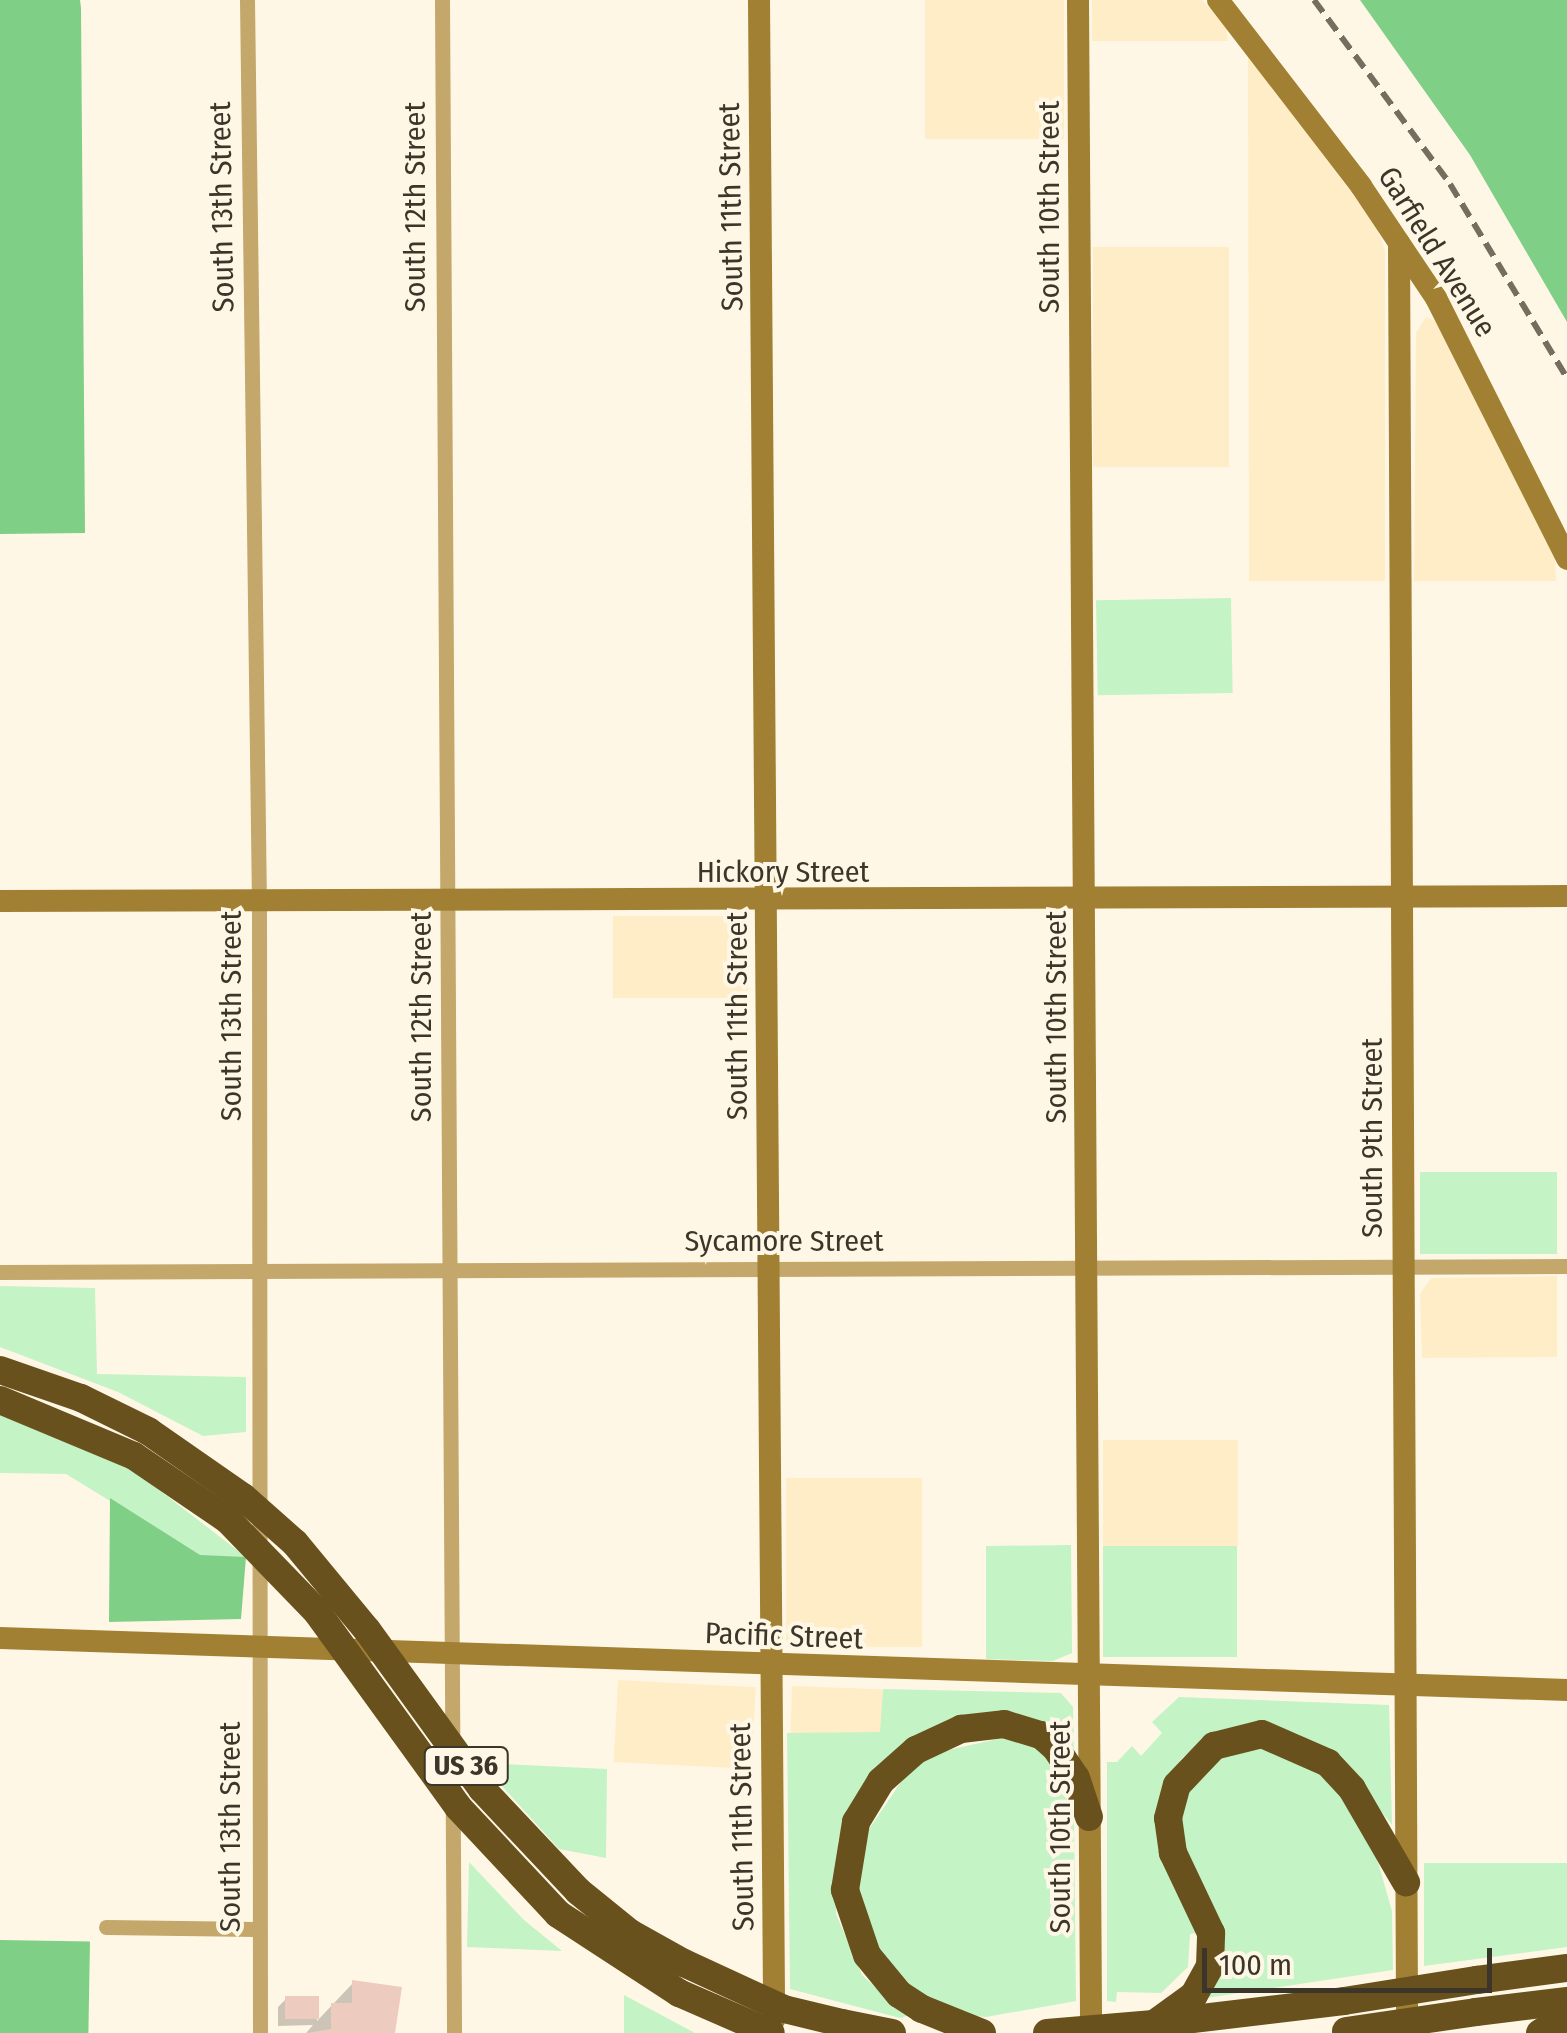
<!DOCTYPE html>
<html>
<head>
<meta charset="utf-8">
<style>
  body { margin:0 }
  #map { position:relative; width:1567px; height:2033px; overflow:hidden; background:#fff7e5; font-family:"Fira Sans Condensed",sans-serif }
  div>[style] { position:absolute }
  .built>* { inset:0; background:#ffedc8; transform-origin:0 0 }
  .green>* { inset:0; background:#c4f3c6; transform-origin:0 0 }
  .forest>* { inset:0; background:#80cf86; transform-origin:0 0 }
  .shadow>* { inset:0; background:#0003 }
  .building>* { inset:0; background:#edcbbf; transform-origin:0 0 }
  .street>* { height:15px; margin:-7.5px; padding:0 7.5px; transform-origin:7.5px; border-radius:7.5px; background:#c3a76b }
  .secondary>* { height:22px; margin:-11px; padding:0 11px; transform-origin:11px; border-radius:11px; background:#a18033 }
  .highway>* { height:28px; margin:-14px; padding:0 14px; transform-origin:14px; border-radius:14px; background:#68511d }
  .rail>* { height:6px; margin-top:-3px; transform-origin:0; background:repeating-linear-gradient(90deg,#746e60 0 15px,transparent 0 23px) }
  .highway-bridge>* { height:28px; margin:-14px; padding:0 14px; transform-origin:14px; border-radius:14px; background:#68511d }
  span { translate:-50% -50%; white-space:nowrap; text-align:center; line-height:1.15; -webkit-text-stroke:8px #fff7e5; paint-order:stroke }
  .shield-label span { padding:2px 8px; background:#fff7e5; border:2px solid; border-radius:8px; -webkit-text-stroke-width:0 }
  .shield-label { font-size:28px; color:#3c362a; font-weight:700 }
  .street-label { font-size:30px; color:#3c362a }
  .scale { position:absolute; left:1202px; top:1948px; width:290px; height:45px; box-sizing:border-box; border:5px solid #3c362a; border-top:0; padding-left:12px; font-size:30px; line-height:35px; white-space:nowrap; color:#3c362a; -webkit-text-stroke:8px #fff7e5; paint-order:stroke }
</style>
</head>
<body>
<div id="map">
  <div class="built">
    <div style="left:925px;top:0;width:139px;height:139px"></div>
    <div style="clip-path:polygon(1092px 0,1202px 0,1226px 26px,1228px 41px,1092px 41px)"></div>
    <div style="clip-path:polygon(1248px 55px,1376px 225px,1385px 251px,1385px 581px,1249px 581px)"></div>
    <div style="left:1093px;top:247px;width:136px;height:220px"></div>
    <div style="clip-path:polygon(1426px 317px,1440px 323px,1555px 556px,1556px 581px,1414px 581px,1416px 333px)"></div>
    <div style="left:613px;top:916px;width:135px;height:82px"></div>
    <div style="clip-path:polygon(1557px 1276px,1557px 1357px,1422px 1358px,1420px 1294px,1431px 1278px)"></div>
    <div style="left:1103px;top:1440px;width:135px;height:106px"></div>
    <div style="left:786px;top:1478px;width:136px;height:169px"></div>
    <div style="left:618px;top:1680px;width:138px;height:82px;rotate:3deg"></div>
    <div style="left:792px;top:1686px;width:91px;height:47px;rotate:2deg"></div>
  </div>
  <div class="green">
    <div style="left:1231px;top:598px;width:95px;height:135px;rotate:89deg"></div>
    <div style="left:1420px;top:1172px;width:137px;height:82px"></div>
    <div style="clip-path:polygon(0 1286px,95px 1288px,97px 1374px,246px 1377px,246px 1432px,203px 1436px,118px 1392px,0 1347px)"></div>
    <div style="clip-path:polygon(0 1414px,74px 1440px,141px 1476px,246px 1557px,200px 1556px,66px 1474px,0 1473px)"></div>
    <div style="clip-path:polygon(1071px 1545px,1072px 1653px,1053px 1661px,986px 1659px,986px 1546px)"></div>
    <div style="left:1103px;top:1546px;width:134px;height:111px"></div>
    <div style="clip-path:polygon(883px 1689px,1061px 1693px,1073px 1707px,1074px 1756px,986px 1717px,851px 1805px,838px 1841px,836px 1914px,862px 1975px,907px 2016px,900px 2018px,790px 1989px,787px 1733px,880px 1732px)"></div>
    <div style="clip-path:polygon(1179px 1697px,1389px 1705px,1392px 1825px,1339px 1758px,1298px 1734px,1260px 1727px,1204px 1741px,1182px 1758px,1165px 1785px,1159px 1844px,1197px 1933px,1190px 1934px,1188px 1967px,1161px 1993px,1117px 1992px,1116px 2002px,1107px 2001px,1107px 1762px,1117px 1762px,1132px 1746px,1141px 1756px,1162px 1733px,1152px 1722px)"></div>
    <div style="clip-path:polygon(1002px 1738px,1029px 1742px,1061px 1769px,1074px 1813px,1076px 2001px,986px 2017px,959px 2015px,903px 1987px,862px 1930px,855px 1867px,861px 1841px,909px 1770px,935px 1753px)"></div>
    <div style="clip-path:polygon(1260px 1747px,1324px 1772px,1371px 1838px,1392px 1911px,1393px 1970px,1206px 1998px,1216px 1973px,1177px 1834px,1186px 1789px,1218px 1755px)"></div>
    <div style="clip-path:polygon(481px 1763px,607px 1769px,606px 1858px,559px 1849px)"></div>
    <div style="clip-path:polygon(469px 1862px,524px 1920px,562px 1951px,467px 1947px)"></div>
    <div style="clip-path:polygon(1424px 1863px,1567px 1863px,1567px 1947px,1424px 1966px)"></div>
    <div style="clip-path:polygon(624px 1995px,695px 2033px,624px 2033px)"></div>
  </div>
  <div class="forest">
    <div style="clip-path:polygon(0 0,80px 0,81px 8px,85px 533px,0 534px)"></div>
    <div style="clip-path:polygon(1360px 0,1567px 0,1567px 322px,1470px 155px)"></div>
    <div style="clip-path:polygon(110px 1498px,200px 1555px,246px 1557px,241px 1619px,109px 1622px)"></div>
    <div style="left:0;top:1940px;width:90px;height:93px;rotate:1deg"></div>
  </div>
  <div class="shadow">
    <div style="clip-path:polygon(353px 1983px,394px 2033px,306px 2033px,313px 2025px,278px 2026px,278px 2007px,286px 1999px,316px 1998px,317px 2021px)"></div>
  </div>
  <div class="building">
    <div style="clip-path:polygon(352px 1980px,402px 1987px,395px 2033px,307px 2033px,331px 2029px,331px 2003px,352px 2003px)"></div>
    <div style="left:285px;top:1996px;width:34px;height:23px"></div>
  </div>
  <div class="street">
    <div style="left:247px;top:0;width:900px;rotate:89.24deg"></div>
    <div style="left:259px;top:900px;width:1133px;rotate:89.95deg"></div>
    <div style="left:442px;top:0;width:2033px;rotate:89.66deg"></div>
    <div style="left:0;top:1272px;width:1567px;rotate:-0.22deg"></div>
    <div style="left:106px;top:1927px;width:152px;rotate:0.8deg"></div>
  </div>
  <div class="secondary">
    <div style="left:759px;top:0;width:2020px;rotate:89.57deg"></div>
    <div style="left:1078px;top:0;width:2033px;rotate:89.63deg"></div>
    <div style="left:1218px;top:0;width:235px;rotate:52.4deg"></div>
    <div style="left:1361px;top:186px;width:135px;rotate:56.2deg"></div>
    <div style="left:1436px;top:298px;width:292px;rotate:63.3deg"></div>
    <div style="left:1399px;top:243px;width:1790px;rotate:89.74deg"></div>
    <div style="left:0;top:901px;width:1567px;rotate:-0.18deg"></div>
    <div style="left:0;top:1638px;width:1568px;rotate:1.9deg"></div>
  </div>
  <div class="highway">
    <div style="left:0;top:1370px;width:86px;rotate:19.1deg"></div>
    <div style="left:81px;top:1398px;width:75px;rotate:26.2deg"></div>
    <div style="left:0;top:1400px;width:145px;rotate:22.7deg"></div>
    <div style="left:1477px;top:1980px;width:91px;rotate:-7.6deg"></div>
    <div style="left:1476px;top:2012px;width:92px;rotate:-6.9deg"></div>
    <div style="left:842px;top:2023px;width:51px;rotate:11.3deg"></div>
    <div style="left:1160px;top:2023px;width:185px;rotate:-6.8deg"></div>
    <div style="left:1154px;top:2024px;width:49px;rotate:-35.9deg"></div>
    <div style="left:1194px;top:1995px;width:33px;rotate:-61deg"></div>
    <div style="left:1210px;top:1966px;width:33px;rotate:-88deg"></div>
    <div style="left:1211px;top:1933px;width:89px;rotate:-115.4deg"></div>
    <div style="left:1173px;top:1853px;width:35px;rotate:-98deg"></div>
    <div style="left:1168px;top:1818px;width:34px;rotate:-75deg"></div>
    <div style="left:1177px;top:1785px;width:54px;rotate:-46.5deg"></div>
    <div style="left:1214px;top:1746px;width:49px;rotate:-14deg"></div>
    <div style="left:1262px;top:1734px;width:72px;rotate:23.7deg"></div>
    <div style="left:1328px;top:1763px;width:35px;rotate:47deg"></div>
    <div style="left:1352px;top:1789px;width:108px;rotate:59.9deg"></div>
    <div style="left:982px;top:2033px;width:65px;rotate:-158.2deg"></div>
    <div style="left:922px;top:2009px;width:27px;rotate:-147deg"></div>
    <div style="left:899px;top:1994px;width:50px;rotate:-129.4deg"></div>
    <div style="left:867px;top:1955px;width:69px;rotate:-108.7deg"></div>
    <div style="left:845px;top:1890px;width:69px;rotate:-80.8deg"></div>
    <div style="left:856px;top:1822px;width:48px;rotate:-58.6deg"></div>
    <div style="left:881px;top:1781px;width:47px;rotate:-41.5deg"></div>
    <div style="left:916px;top:1750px;width:50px;rotate:-25deg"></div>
    <div style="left:961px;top:1729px;width:43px;rotate:-6.6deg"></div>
    <div style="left:1004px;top:1724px;width:39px;rotate:17deg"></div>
    <div style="left:1041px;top:1735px;width:18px;rotate:41deg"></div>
    <div style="left:1055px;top:1747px;width:37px;rotate:56deg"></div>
    <div style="left:1076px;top:1778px;width:41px;rotate:71.6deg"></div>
    <div style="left:1540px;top:2033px;width:32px;rotate:-32deg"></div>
  </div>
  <div class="rail">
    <div style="left:1314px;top:0;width:229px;rotate:53.5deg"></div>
    <div style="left:1450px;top:184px;width:227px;rotate:58.9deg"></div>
  </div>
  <div class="highway-bridge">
    <div style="left:148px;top:1431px;width:116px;rotate:34.8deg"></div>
    <div style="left:243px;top:1497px;width:69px;rotate:41.5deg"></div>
    <div style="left:295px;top:1543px;width:113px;rotate:50.4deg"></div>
    <div style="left:367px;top:1630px;width:196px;rotate:54.1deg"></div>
    <div style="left:482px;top:1789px;width:140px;rotate:46.7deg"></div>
    <div style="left:578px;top:1891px;width:67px;rotate:38.9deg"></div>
    <div style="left:630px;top:1933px;width:62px;rotate:29.1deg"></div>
    <div style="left:684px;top:1963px;width:110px;rotate:24.7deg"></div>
    <div style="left:784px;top:2009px;width:60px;rotate:13.6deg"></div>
    <div style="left:134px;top:1456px;width:114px;rotate:34.2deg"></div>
    <div style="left:228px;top:1520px;width:128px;rotate:45.9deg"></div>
    <div style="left:317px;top:1612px;width:241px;rotate:54.1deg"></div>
    <div style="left:458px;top:1807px;width:146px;rotate:46.9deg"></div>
    <div style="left:558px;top:1914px;width:145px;rotate:33.1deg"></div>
    <div style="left:679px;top:1993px;width:100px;rotate:23.5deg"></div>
    <div style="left:1344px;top:2001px;width:135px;rotate:-9deg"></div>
    <div style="left:1346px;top:2031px;width:131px;rotate:-8.3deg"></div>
    <div style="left:1047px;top:2033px;width:107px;rotate:-4.8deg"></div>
  </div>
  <div class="shield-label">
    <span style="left:466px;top:1766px">US 36</span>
  </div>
  <div class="street-label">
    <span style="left:222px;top:207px;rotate:-91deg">South 13th Street</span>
    <span style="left:415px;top:207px;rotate:-90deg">South 12th Street</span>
    <span style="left:731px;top:207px;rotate:-91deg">South 11th Street</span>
    <span style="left:1049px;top:207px;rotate:-90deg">South 10th Street</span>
    <span style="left:1437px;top:252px;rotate:58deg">Garfield Avenue</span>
    <span style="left:783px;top:872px">Hickory Street</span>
    <span style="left:231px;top:1016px;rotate:-90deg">South 13th Street</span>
    <span style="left:737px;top:1016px;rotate:-90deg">South 11th Street</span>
    <span style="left:421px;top:1017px;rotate:-90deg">South 12th Street</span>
    <span style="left:1056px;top:1017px;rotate:-90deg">South 10th Street</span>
    <span style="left:1372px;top:1138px;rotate:-90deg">South 9th Street</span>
    <span style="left:784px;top:1241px">Sycamore Street</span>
    <span style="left:784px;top:1636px;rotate:2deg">Pacific Street</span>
    <span style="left:230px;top:1827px;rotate:-90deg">South 13th Street</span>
    <span style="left:742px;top:1827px;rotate:-91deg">South 11th Street</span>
    <span style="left:1060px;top:1827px;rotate:-90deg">South 10th Street</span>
  </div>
  <div class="scale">100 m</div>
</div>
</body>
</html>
